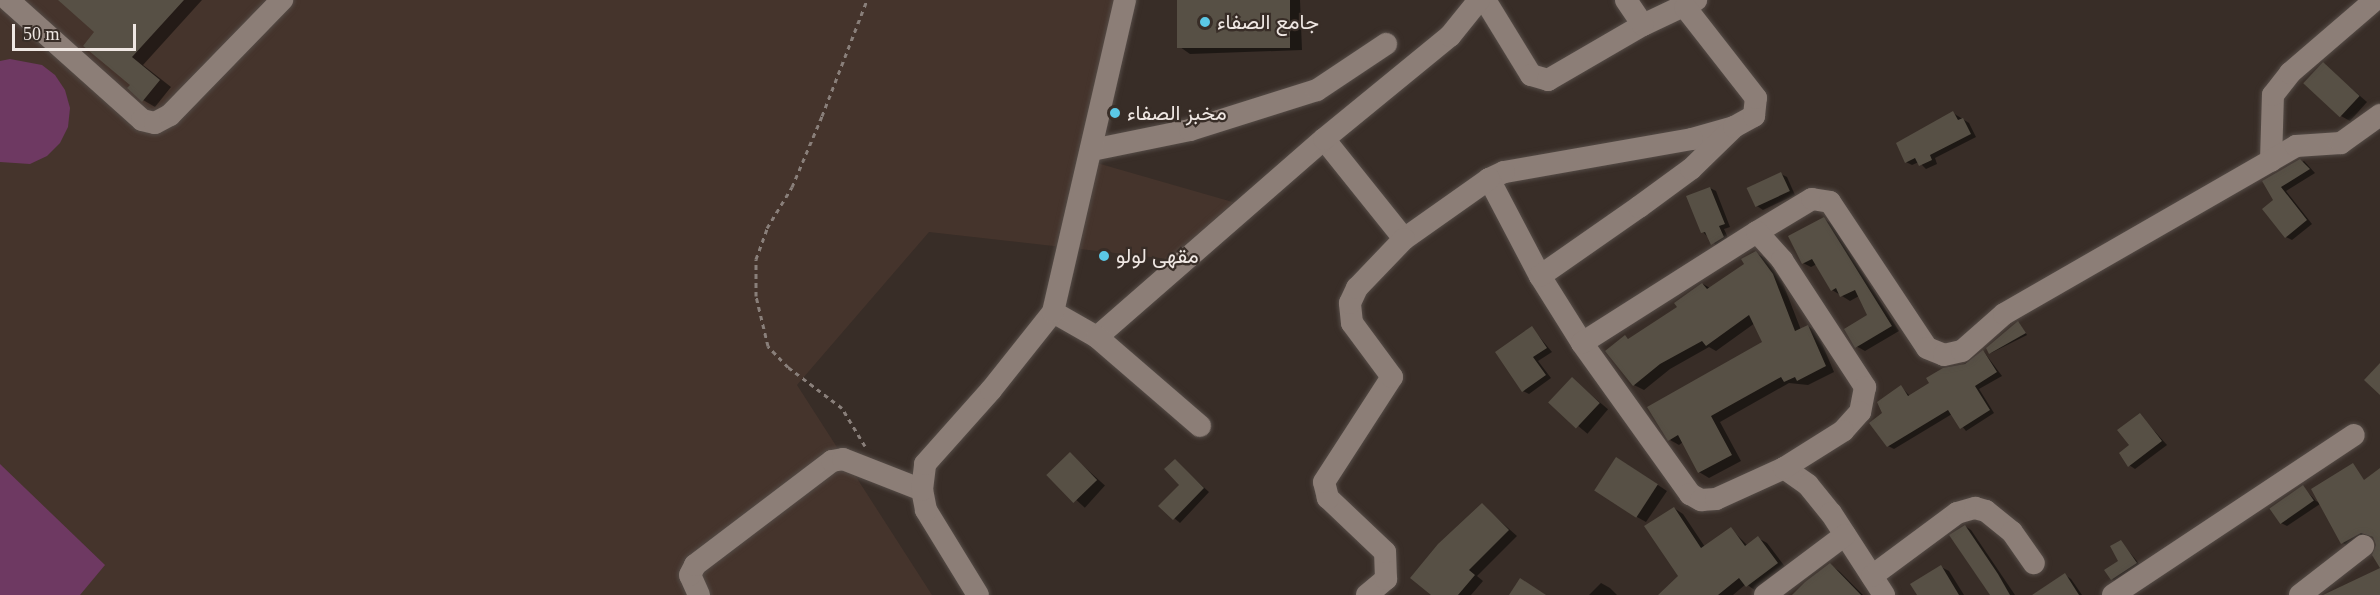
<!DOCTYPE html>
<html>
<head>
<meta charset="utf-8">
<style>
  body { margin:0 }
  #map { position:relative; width:2380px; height:595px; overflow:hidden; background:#382d27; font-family:"Times New Roman",Vazirmatn,serif }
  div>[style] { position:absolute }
  .built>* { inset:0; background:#45342c }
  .water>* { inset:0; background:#6e3962 }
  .shadow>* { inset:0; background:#0007; transform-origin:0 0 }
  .building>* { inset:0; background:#575045; transform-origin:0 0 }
  .path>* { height:3px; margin-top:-1.5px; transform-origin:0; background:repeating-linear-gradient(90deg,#897f7a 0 4.5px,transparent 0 9px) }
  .roads { filter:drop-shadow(0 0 2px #554c47) drop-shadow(0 0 2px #554c47) }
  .minor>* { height:22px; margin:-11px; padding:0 11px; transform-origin:11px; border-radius:11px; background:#8c7e77 }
  .dots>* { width:16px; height:16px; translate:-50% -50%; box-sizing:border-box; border:3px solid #382d27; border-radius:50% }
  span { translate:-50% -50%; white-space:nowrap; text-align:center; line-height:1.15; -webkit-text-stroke:4.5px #382d27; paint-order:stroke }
  .poi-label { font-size:21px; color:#efe7e3 }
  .left { translate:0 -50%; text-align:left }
  .scale { position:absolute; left:12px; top:24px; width:124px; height:27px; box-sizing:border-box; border:3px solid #efe7e3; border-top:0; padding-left:8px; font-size:18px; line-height:21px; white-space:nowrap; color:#efe7e3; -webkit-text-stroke:4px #382d27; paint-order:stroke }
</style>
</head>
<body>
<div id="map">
  <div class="built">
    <div style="clip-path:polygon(0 0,1125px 0,1090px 161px,1243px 205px,1177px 260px,929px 232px,797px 385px,932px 595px,0 595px)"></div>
  </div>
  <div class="water">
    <div style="clip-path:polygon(10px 59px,42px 65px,55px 75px,65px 90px,70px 108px,68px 127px,60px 143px,47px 156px,30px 164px,0 162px,0 61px)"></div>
    <div style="clip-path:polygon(0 464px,105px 565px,80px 595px,0 595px)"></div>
  </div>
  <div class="shadow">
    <div style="clip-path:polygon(60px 0,202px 0,143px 65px,171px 87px,155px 107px,143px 100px,96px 32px)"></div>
    <div style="clip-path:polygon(1178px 0,1300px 0,1302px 50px,1190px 54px,1180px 47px)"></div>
    <div style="clip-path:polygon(2323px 64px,2367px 102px,2350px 121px,2341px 116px,2316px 72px)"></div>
    <div style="clip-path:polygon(1953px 113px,1969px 123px,1976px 137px,1935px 158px,1937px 164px,1926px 169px,1919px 162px,1912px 165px,1906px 162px)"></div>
    <div style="clip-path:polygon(2304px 161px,2315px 173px,2286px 191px,2312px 224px,2292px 240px,2286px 237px,2275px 200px,2264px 182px)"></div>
    <div style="clip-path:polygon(1781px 174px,1787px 177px,1795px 195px,1763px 210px,1757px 206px)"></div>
    <div style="clip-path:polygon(1710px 188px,1716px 191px,1730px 227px,1724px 229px,1729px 240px,1718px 247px,1703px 232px)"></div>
    <div style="clip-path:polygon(1824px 219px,1832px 224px,1899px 331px,1865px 351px,1856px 346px,1869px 315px,1859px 296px,1850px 301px,1842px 296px,1832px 290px,1817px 264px,1811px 267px,1803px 263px)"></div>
    <div style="clip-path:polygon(1756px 253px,1765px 258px,1782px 281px,1801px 330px,1808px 326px,1817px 332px,1834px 372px,1808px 385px,1789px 383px,1720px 422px,1741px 461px,1709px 478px,1699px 472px,1683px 442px,1679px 445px,1670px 440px,1764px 343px,1755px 323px,1716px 351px,1709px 347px,1670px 369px,1644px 390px,1634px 385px,1607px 351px,1625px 337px,1630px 340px,1679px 307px,1703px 284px,1710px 288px,1746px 265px)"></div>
    <div style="clip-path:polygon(2019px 323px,2027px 335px,1991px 353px,1988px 348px)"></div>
    <div style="clip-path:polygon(1532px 328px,1552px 352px,1538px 361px,1551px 378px,1529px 394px,1523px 391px)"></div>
    <div style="clip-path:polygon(1984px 352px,2002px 376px,1979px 389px,1994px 413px,1966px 431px,1952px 414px,1894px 449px,1888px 446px,1884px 414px,1901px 387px,1910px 396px)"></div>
    <div style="left:1572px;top:379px;width:47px;height:32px;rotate:40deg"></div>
    <div style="clip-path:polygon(2140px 415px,2167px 445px,2135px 469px,2129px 465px,2131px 446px)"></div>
    <div style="left:1070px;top:454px;width:47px;height:30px;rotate:42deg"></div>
    <div style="clip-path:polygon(1175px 461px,1209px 492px,1180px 523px,1160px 506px,1182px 485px)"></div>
    <div style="clip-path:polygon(1626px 464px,1667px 491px,1646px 522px,1637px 517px)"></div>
    <div style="clip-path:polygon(2303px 487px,2316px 501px,2380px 533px,2380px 565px,2375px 538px,2369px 536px,2350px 547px,2343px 543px,2320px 504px,2287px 526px,2281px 523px)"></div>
    <div style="clip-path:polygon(1482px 505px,1517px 536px,1477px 576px,1483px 581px,1471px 595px,1433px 595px)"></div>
    <div style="clip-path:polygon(1674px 508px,1683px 514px,1705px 547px,1731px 529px,1748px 546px,1758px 538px,1767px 543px,1786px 568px,1756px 591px,1746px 584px,1733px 595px,1661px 595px,1680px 576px)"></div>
    <div style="clip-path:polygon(1965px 526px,1971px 530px,2015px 595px,1993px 595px)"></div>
    <div style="clip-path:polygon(2121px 542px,2141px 566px,2117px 582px,2112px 579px,2120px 561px)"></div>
    <div style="clip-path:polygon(1830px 565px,1839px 571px,1863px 595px,1801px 595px)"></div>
    <div style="clip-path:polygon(1941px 567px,1949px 571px,1964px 595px,1919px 595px)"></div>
    <div style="clip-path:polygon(2065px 575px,2071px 579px,2082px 595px,2050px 595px)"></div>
    <div style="clip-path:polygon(1601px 583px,1610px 588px,1617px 595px,1589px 595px)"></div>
  </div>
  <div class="building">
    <div style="clip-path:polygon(58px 0,184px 0,132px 57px,160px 80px,142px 102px,127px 88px,130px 85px,83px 46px,94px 32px)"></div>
    <div style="left:1177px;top:0;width:113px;height:48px"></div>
    <div style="left:2323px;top:62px;width:50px;height:29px;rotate:43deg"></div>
    <div style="clip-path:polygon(1953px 111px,1958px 120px,1963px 118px,1971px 134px,1930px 155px,1932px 160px,1919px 166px,1915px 158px,1905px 163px,1896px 143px)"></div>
    <div style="clip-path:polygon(2300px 159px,2310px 169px,2281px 187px,2307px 220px,2285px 238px,2262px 209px,2273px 200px,2262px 181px)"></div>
    <div style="left:1781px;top:172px;width:21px;height:38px;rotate:65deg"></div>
    <div style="clip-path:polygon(1710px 187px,1725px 224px,1719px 226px,1724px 237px,1711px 245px,1705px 232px,1701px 233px,1686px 196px)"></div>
    <div style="clip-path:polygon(1824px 217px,1892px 326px,1855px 348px,1844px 329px,1867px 315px,1855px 290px,1840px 297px,1836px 288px,1831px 291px,1812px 259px,1802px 264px,1788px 236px)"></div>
    <div style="clip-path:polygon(1756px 251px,1773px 274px,1795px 331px,1808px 325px,1826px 366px,1797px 381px,1795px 377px,1784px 382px,1781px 377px,1711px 416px,1732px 455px,1698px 473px,1678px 435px,1668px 441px,1647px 407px,1762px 342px,1749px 315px,1706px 346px,1702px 341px,1660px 364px,1633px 386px,1605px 351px,1625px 335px,1628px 339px,1677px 307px,1674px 303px,1702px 283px,1707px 289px,1744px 264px,1741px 259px)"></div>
    <div style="clip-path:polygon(2018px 321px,2026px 333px,1989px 354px,1986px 348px)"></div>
    <div style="clip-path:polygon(1532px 326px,1547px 348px,1533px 357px,1546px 375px,1522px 392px,1495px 352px)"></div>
    <div style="clip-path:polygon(1983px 350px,1997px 372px,1975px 386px,1990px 410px,1960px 429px,1948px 410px,1887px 447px,1869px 423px,1882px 413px,1877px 402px,1901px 385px,1908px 396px,1929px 383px,1926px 378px,1943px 368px,1965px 364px)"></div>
    <div style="clip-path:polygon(2380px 363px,2380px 395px,2364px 380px)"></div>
    <div style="left:1572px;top:377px;width:38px;height:35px;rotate:43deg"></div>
    <div style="clip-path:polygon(2140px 413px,2162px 441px,2128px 467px,2119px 453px,2129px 445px,2117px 430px)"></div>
    <div style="left:1070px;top:452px;width:39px;height:33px;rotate:46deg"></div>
    <div style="left:1616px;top:457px;width:50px;height:40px;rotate:33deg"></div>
    <div style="clip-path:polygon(1175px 459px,1204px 488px,1173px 520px,1158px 506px,1179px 485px,1164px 469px)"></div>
    <div style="clip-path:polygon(2353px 463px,2364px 480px,2380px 468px,2380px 595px,2323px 595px,2380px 568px,2372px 555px,2376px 545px,2373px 537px,2361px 533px,2341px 544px,2311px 489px)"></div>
    <div style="left:2303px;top:485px;width:19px;height:41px;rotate:55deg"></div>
    <div style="clip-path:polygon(1482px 503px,1509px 530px,1469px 570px,1475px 575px,1458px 595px,1431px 595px,1410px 578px,1438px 544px)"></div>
    <div style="clip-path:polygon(1674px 507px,1701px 548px,1731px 527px,1745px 546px,1758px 536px,1778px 563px,1746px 587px,1739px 578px,1718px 595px,1658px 595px,1678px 576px,1644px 526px)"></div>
    <div style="clip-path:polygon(1965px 525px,1998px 574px,2010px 595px,1990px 595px,1949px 535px)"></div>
    <div style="clip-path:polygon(2121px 540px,2137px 563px,2111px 580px,2104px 570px,2118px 561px,2110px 546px)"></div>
    <div style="clip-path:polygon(1830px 563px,1861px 595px,1792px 595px,1805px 582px)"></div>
    <div style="clip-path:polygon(1941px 565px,1959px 595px,1917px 595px,1910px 584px)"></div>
    <div style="clip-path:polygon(2065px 573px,2079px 595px,2032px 595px)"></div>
    <div style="clip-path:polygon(1520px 578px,1546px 595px,1509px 595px)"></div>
  </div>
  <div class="path">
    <div style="left:865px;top:446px;width:44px;rotate:-121.2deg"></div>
    <div style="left:842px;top:408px;width:68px;rotate:-142.8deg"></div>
    <div style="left:788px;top:367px;width:29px;rotate:-134deg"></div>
    <div style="left:768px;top:346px;width:51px;rotate:-103.5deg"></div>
    <div style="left:756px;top:296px;width:37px;rotate:-90deg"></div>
    <div style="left:756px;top:259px;width:33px;rotate:-70deg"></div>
    <div style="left:767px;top:228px;width:48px;rotate:-58.6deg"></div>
    <div style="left:792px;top:187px;width:77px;rotate:-67.1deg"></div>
    <div style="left:822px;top:116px;width:124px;rotate:-68.8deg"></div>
  </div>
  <div class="roads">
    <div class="minor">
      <div style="left:8px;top:0;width:180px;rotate:41.8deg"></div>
      <div style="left:142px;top:120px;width:13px;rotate:13deg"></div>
      <div style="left:155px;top:123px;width:17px;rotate:-28deg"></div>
      <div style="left:170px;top:115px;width:161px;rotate:-45.8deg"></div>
      <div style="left:1485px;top:0;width:88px;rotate:58.5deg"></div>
      <div style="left:1531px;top:75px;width:18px;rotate:16deg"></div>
      <div style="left:1548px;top:80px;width:110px;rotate:-30.1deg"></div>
      <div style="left:1643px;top:25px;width:59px;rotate:-25.3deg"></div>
      <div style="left:1626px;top:0;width:30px;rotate:56deg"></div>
      <div style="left:1734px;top:127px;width:44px;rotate:164.1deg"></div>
      <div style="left:1692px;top:139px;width:191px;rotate:170deg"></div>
      <div style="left:1504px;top:172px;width:17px;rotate:155deg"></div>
      <div style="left:1489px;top:179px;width:110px;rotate:62.3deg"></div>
      <div style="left:1540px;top:276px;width:79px;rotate:57.9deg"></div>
      <div style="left:1582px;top:343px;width:186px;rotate:54.4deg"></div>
      <div style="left:1690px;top:494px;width:13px;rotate:29deg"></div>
      <div style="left:1701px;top:500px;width:15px;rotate:-4deg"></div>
      <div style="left:1716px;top:499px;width:75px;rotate:-24.5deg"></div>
      <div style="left:1784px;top:468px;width:29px;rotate:35deg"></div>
      <div style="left:1808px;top:485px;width:36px;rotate:51deg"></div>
      <div style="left:1831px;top:513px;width:98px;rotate:57.1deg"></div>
      <div style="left:1324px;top:139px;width:128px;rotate:51.3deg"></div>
      <div style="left:1404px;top:239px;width:104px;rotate:-35.2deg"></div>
      <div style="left:1092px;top:150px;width:100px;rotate:-11.5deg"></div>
      <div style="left:1190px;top:130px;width:133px;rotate:-17.5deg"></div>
      <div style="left:1317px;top:90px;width:83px;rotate:-33.7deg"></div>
      <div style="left:2271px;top:161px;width:66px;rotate:-88.3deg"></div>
      <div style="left:2273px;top:95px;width:28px;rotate:-52deg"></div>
      <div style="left:2290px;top:73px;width:112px;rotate:-40.7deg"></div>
      <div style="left:1757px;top:232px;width:64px;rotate:-31deg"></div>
      <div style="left:1812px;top:199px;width:18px;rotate:9deg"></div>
      <div style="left:1830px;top:202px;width:175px;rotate:56.4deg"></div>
      <div style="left:1927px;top:348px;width:18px;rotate:22deg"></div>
      <div style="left:1944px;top:355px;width:18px;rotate:-13deg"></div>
      <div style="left:1962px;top:351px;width:56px;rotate:-41.4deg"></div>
      <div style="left:2004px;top:314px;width:337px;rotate:-29.9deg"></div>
      <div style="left:2296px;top:146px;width:45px;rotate:-3.8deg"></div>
      <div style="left:2341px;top:143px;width:48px;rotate:-35.7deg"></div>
      <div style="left:1540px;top:276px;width:121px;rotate:-34.9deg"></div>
      <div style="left:1639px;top:207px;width:64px;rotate:-36.2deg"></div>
      <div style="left:1691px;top:169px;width:60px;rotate:-44.3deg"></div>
      <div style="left:1734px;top:127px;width:23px;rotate:-29deg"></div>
      <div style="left:1754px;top:116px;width:18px;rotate:-84deg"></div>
      <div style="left:1756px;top:98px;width:115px;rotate:-128deg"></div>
      <div style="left:1053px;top:312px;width:51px;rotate:29.6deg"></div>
      <div style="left:1097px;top:337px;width:301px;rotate:-41.1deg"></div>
      <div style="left:1324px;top:139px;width:163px;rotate:-39.3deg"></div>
      <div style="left:1450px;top:36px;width:46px;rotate:-51.1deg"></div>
      <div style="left:1097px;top:337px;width:136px;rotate:40.8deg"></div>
      <div style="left:1582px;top:343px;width:207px;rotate:-32.4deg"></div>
      <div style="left:1757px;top:232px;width:38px;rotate:48deg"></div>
      <div style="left:1782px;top:260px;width:152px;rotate:56.8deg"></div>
      <div style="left:1865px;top:387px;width:25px;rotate:101deg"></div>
      <div style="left:1860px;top:412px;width:25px;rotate:132deg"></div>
      <div style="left:1843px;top:431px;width:70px;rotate:147.9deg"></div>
      <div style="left:1872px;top:576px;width:106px;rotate:-36.5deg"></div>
      <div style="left:1957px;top:513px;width:19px;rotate:-16deg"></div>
      <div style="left:1975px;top:508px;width:11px;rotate:15deg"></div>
      <div style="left:1986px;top:511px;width:33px;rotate:39deg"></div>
      <div style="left:2012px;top:532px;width:38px;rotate:55deg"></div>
      <div style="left:699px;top:595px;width:22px;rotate:-114deg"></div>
      <div style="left:690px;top:575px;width:11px;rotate:-63deg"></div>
      <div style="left:695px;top:565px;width:172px;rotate:-37.2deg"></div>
      <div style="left:832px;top:461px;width:11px;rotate:-10deg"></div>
      <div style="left:843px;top:459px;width:85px;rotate:21.4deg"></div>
      <div style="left:978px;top:595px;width:100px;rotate:-121.5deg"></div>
      <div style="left:926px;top:510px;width:20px;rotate:-101deg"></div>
      <div style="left:922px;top:490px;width:26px;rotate:-83deg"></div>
      <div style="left:925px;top:464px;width:99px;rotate:-48.3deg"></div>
      <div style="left:991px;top:390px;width:100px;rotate:-51.5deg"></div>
      <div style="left:1053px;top:312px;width:320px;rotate:-77deg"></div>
      <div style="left:1367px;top:595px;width:25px;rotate:-40deg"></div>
      <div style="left:1386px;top:579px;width:27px;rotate:-92deg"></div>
      <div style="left:1385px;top:552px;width:79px;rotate:-136.5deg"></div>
      <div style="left:1328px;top:498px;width:16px;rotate:-104deg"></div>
      <div style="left:1324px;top:482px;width:125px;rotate:-57.1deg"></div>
      <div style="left:1392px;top:377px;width:67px;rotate:-126.5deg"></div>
      <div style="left:1352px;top:323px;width:20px;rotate:-96deg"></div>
      <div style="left:1350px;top:303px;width:17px;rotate:-65deg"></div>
      <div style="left:1357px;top:288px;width:68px;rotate:-46.2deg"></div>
      <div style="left:1765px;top:595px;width:100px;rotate:-36.9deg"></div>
      <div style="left:2113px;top:595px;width:289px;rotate:-33.6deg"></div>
      <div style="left:2300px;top:595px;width:80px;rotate:-37.9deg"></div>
    </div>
  </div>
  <div class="dots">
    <div style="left:1205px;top:22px;background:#5bc8e6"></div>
    <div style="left:1115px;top:113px;background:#5bc8e6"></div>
    <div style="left:1104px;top:256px;background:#5bc8e6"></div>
  </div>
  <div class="poi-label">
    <span class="left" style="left:1217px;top:22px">جامع الصفاء</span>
    <span class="left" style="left:1127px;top:113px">مخبز الصفاء</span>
    <span class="left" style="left:1116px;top:256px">مقهى لولو</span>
  </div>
  <div class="scale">50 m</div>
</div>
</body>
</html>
